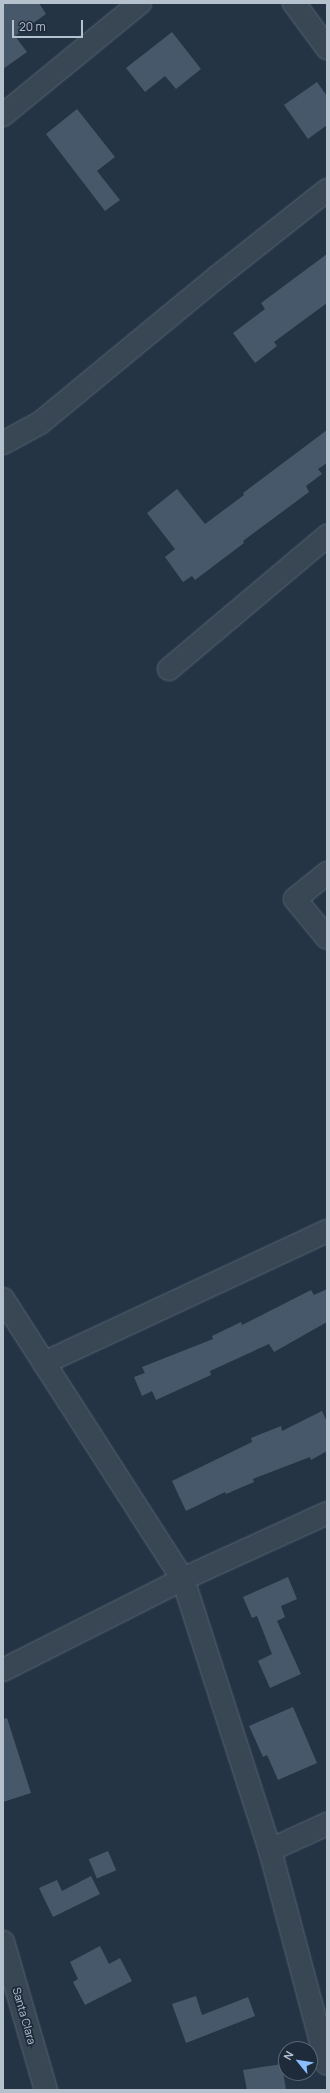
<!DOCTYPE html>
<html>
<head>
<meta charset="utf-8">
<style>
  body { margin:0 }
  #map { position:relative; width:330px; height:2093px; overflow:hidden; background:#243445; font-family:Manrope,sans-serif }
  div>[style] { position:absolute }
  .building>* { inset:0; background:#48586b; transform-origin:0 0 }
  .roads { filter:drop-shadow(0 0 1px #576471) drop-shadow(0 0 1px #576471) }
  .street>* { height:22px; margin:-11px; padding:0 11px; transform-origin:11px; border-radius:11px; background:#394654 }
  span { translate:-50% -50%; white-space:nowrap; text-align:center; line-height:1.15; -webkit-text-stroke:3.5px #1e2b3a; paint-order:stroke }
  .street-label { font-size:11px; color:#b6c1ce }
  .frame { position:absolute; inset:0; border:4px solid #b6c1ce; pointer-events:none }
  .north { position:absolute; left:278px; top:2041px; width:40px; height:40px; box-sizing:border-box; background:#1e2b3a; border:1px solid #5b6775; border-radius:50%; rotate:300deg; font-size:11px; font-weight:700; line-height:16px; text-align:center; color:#b6c1ce }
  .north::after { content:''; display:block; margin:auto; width:14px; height:18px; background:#8abeff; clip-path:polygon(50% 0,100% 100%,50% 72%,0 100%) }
  .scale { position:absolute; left:12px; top:20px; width:71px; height:18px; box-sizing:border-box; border:2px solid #b6c1ce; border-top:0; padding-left:5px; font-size:12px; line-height:14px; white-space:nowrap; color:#b6c1ce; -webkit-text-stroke:3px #1e2b3a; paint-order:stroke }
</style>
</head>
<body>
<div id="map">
  <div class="building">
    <div style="clip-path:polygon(3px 3px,39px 3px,46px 14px,15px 36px,27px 52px,3px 69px)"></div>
    <div style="clip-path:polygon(172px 32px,201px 69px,176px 89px,165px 76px,145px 92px,126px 68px)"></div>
    <div style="clip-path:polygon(317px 82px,327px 96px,327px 125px,308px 139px,284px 105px)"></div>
    <div style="clip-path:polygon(77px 109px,115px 157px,97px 171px,120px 200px,105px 211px,46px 134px)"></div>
    <div style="clip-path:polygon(327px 254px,327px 303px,274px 342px,277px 346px,255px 363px,233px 333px,265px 309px,261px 303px)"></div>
    <div style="clip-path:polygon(327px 430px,327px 463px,318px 469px,322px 474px,306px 486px,309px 492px,243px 541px,244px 543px,195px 580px,192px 576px,183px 582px,165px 557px,175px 549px,147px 513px,177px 489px,205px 524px,244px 495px,243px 493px)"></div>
    <div style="clip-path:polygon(327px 1289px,327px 1322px,274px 1352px,269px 1344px,210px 1371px,211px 1375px,156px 1400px,152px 1391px,142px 1396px,134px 1377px,145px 1373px,142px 1367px,213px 1339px,212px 1336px,241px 1322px,242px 1325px,311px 1290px,314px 1295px)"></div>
    <div style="clip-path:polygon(322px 1411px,327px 1422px,327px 1451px,311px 1460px,310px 1457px,253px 1479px,254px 1482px,226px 1494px,225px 1492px,186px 1511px,172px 1481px,252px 1442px,251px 1438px,281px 1426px,282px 1431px)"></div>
    <div style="clip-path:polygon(288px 1577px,297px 1599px,281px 1606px,285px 1617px,277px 1621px,301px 1674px,270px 1688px,258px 1661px,272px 1654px,257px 1616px,252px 1618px,243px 1597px)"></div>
    <div style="clip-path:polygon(293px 1707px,317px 1763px,278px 1780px,267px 1755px,263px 1757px,249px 1726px)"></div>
    <div style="clip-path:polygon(7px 1718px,31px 1793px,3px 1802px,3px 1719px)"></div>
    <div style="left:108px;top:1851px;width:21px;height:21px;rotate:67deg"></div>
    <div style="clip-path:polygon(91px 1876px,100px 1894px,53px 1917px,39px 1888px,57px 1880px,62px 1891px)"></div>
    <div style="clip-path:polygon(100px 1946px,109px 1964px,120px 1958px,132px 1981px,85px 2005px,73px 1982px,78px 1979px,70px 1962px)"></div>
    <div style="clip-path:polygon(196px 1996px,202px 2015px,248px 1997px,255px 2016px,186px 2043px,172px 2004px)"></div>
    <div style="clip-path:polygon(282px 2064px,286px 2090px,247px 2090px,243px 2070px)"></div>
  </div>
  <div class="roads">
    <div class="street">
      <div style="left:294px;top:3px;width:56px;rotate:53.7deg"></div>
      <div style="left:3px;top:115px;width:177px;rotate:-39.3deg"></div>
      <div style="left:3px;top:443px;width:42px;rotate:-28.4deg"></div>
      <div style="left:40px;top:423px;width:229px;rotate:-39.5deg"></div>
      <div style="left:217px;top:277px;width:140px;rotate:-38.3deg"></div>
      <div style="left:169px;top:669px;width:207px;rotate:-40.1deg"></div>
      <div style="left:327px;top:873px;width:41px;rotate:140.9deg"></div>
      <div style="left:295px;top:899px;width:50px;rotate:50.6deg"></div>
      <div style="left:3px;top:1299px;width:333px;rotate:57.3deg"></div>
      <div style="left:183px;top:1579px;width:285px;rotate:72.2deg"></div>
      <div style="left:270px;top:1850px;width:221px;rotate:75.1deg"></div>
      <div style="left:44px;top:1363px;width:312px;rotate:-25deg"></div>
      <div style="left:3px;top:1670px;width:202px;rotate:-26.8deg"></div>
      <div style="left:183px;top:1579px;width:158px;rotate:-24.6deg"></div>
      <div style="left:270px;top:1850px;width:63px;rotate:-24.5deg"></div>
      <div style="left:3px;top:1942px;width:154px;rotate:73.8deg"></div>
    </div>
  </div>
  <div class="street-label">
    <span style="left:24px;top:2016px;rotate:74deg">Santa Clara</span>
  </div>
  <div class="frame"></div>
  <div class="north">N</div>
  <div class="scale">20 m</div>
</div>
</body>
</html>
